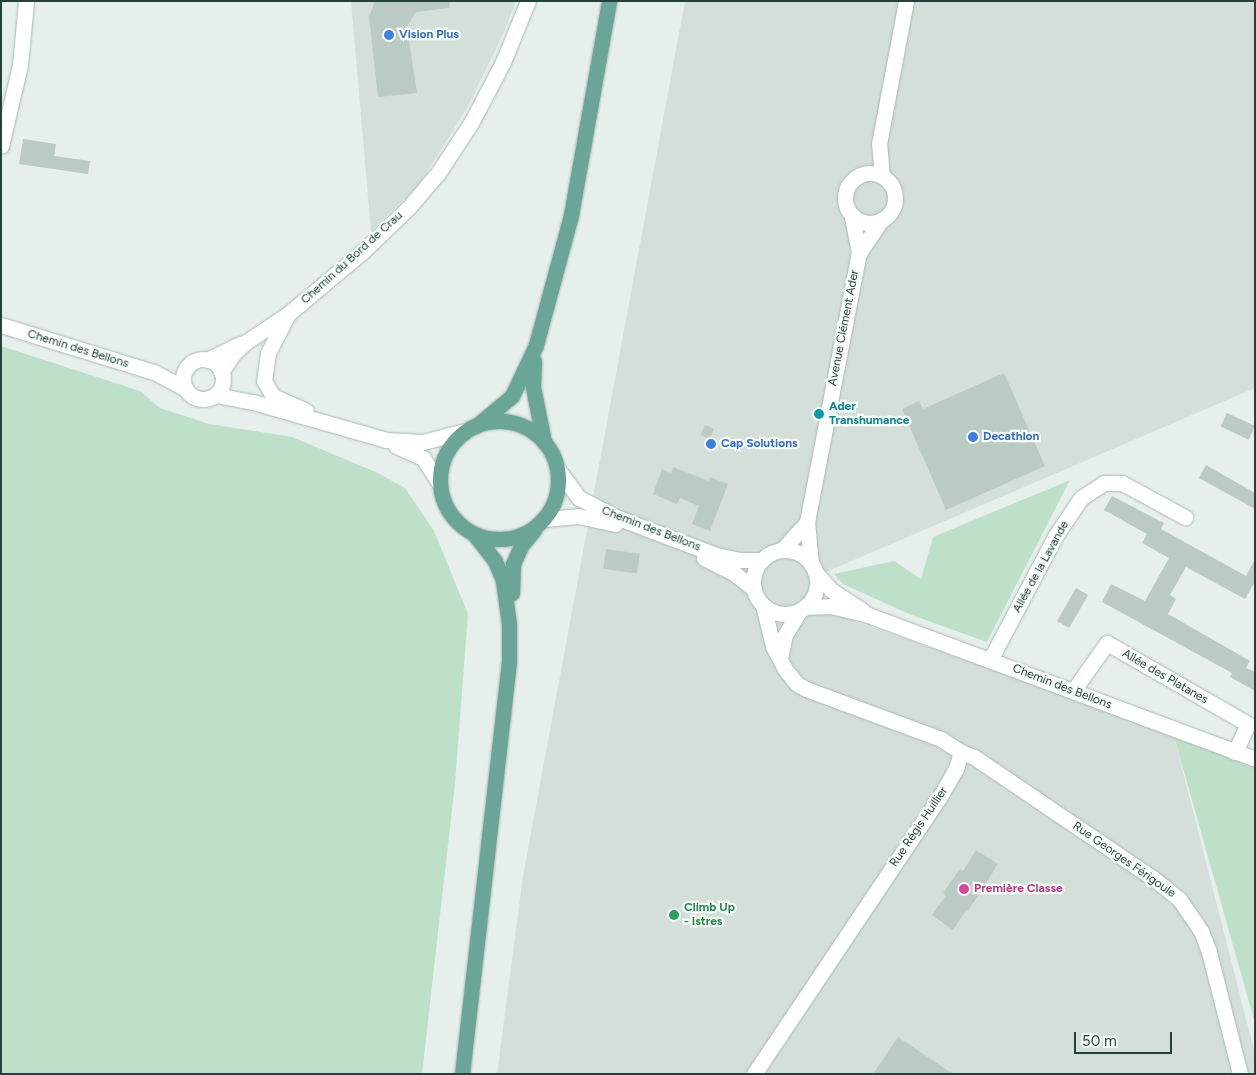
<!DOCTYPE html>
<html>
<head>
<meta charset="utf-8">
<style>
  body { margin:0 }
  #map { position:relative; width:1256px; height:1075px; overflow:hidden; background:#e6efeb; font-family:Figtree,sans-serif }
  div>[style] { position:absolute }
  .built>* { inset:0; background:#d4dfda }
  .green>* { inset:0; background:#bfe0c8 }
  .building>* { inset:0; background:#bbcac4; transform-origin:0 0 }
  .roads { filter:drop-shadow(0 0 1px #a8b8b2) drop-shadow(0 0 1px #a8b8b2) }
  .street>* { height:15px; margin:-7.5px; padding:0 7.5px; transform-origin:7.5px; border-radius:7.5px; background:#fff }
  .secondary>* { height:15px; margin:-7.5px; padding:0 7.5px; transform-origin:7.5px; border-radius:7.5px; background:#fff }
  .secondary>.ring { margin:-7.5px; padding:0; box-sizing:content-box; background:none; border:15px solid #fff; border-radius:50% }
  .primary>* { height:15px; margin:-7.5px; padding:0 7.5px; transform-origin:7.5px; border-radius:7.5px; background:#6aa596 }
  .primary>.ring { margin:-7.5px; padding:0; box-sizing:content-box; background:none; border:15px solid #6aa596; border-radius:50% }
  .dots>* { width:14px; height:14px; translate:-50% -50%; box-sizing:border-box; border:2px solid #f7fbf9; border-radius:50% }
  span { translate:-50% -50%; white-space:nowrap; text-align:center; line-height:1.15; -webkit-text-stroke:4.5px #f7fbf9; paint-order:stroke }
  .shop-label { font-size:12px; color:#366cbe; font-weight:700 }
  .left { translate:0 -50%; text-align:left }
  .street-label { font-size:12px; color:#24423a }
  .culture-label { font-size:12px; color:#0d838f; font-weight:700 }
  .hotel-label { font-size:12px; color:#b23c85; font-weight:700 }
  .leisure-label { font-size:12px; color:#27864d; font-weight:700 }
  .frame { position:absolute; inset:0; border:2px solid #24423a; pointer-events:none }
  .scale { position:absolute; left:1074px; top:1032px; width:98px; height:22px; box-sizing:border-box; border:2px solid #24423a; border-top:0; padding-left:6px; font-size:15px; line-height:18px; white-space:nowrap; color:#24423a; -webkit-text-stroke:4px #f7fbf9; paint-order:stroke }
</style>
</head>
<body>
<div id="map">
  <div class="built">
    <div style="clip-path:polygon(351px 1px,516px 1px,502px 37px,467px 108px,419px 185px,371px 231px)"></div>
    <div style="clip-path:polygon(685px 1px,1255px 1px,1255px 388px,826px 572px,823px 610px,1173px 733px,1255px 1054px,1255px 1074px,497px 1074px,523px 876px)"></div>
  </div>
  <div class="green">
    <div style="clip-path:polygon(1px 346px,140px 391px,160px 408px,209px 424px,292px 437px,378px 473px,405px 488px,434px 531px,468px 614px,455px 783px,422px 1074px,1px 1074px)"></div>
    <div style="clip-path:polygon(1070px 480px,987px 642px,909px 614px,843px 584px,834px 574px,894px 561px,921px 579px,933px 537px)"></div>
    <div style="clip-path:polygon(1173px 733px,1255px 762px,1255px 1023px)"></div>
  </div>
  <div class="building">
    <div style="clip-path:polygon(375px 1px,449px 1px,450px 8px,416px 12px,407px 27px,417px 93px,378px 97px,369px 17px)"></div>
    <div style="clip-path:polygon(23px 139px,56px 144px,54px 156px,90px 161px,88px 174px,19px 164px)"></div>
    <div style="clip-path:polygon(1004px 373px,1045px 466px,946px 510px,902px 409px,919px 401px,923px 409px)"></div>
    <div style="left:1227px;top:413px;width:31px;height:15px;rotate:25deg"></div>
    <div style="left:705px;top:425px;width:10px;height:11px;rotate:24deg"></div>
    <div style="clip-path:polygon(1206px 465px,1255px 493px,1255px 509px,1199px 478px)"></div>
    <div style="clip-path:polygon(673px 467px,709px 481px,710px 477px,728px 484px,710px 531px,692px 524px,699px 506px,680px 498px,677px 504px,653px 494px,662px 469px,671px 473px)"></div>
    <div style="clip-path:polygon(1112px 496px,1164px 523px,1161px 529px,1246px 576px,1255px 559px,1255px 582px,1245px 599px,1186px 567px,1170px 595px,1176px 599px,1168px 614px,1250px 661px,1246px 668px,1255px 672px,1255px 691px,1230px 677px,1232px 673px,1102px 602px,1111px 584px,1145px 601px,1169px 558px,1142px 543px,1147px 534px,1104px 510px)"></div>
    <div style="left:606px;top:549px;width:34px;height:20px;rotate:8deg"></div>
    <div style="left:1076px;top:588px;width:14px;height:38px;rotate:30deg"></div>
    <div style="clip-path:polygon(976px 850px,998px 864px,968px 911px,967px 909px,953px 930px,932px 915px,946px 895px,943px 893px,960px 869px,963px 871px)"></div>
    <div style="clip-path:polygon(898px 1037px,953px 1074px,873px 1074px)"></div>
  </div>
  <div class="roads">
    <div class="street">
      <div style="left:1px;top:146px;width:83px;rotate:-76.8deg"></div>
      <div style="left:20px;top:65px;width:64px;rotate:-84.6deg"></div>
      <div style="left:287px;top:316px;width:42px;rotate:117.2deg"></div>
      <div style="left:268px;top:353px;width:28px;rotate:98deg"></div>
      <div style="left:264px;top:381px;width:17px;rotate:59deg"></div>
      <div style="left:273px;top:396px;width:36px;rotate:24deg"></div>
      <div style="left:207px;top:360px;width:37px;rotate:-26deg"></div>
      <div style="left:221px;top:372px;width:23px;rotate:-56deg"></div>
      <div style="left:234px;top:353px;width:16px;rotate:-43deg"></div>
      <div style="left:246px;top:342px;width:50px;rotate:-33.7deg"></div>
      <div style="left:288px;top:314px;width:97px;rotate:-40deg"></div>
      <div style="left:362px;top:252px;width:66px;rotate:-43.8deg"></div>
      <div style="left:410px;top:206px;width:43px;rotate:-49.7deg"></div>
      <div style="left:438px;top:173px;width:60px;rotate:-56.6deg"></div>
      <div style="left:471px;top:123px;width:69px;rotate:-62.3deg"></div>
      <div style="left:503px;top:62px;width:66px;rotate:-67.7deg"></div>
      <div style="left:815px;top:572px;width:24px;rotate:48deg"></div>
      <div style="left:831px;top:590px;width:38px;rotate:33deg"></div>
      <div style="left:805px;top:607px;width:25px;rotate:-2deg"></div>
      <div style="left:830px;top:606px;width:39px;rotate:13deg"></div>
      <div style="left:868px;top:615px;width:413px;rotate:20.4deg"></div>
      <div style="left:780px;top:658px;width:24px;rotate:-78deg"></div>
      <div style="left:785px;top:635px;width:29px;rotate:-59deg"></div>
      <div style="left:990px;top:660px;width:141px;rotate:-62.2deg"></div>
      <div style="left:1056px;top:535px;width:45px;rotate:-56deg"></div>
      <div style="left:1081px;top:498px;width:27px;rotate:-33deg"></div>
      <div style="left:1104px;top:483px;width:18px"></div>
      <div style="left:1122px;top:483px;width:72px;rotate:28.4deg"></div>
      <div style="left:1073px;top:691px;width:59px;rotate:-54.7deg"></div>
      <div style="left:1107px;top:643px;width:163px;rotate:29.9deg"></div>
      <div style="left:1248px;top:724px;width:31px;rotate:115deg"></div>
      <div style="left:961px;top:752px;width:14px;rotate:21deg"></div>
      <div style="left:974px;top:757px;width:216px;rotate:34.1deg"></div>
      <div style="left:1153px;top:878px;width:35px;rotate:39deg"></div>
      <div style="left:1180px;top:900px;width:37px;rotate:56deg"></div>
      <div style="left:1201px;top:931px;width:22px;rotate:69deg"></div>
      <div style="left:1209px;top:952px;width:126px;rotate:75.7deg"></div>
      <div style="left:754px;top:1074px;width:332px;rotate:-56.2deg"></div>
      <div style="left:939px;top:798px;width:34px;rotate:-60deg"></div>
      <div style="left:956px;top:769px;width:18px;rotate:-74deg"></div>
      <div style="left:961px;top:752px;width:24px;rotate:-147deg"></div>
      <div style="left:941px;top:739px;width:144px;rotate:-159.7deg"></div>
      <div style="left:806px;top:689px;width:10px;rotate:-151deg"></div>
      <div style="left:797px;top:684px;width:19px;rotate:-129deg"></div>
      <div style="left:785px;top:669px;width:26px;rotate:-118deg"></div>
      <div style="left:773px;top:646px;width:42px;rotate:-103.7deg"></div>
    </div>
    <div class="secondary">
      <div class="ring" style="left:845px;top:173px;width:35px;height:35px"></div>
      <div style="left:882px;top:176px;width:32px;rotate:-95deg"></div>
      <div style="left:879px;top:144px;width:146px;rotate:-79.3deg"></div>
      <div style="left:859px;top:253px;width:40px;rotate:-56deg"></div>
      <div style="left:1px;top:325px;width:160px;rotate:17.1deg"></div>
      <div style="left:154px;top:372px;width:36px;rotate:28deg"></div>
      <div class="ring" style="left:183px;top:359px;width:25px;height:25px"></div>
      <div style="left:216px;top:395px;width:38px;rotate:11deg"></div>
      <div style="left:253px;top:402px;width:138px;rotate:15.9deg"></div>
      <div style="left:386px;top:440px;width:37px;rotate:3deg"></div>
      <div style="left:423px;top:442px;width:43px;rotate:-14.7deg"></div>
      <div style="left:396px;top:446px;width:30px;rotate:24deg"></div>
      <div style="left:423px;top:458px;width:30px;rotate:57deg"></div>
      <div style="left:557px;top:468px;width:37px;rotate:54deg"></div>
      <div style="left:579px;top:498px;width:42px;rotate:27.2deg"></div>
      <div style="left:616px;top:517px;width:107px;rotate:20.8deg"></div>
      <div style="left:716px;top:555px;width:25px;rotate:12deg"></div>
      <div style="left:740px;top:560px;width:21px"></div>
      <div style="left:545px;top:519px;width:33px;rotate:-5deg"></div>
      <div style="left:578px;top:516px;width:38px;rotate:12deg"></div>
      <div style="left:782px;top:550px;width:38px;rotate:-48deg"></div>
      <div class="ring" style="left:753px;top:550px;width:49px;height:49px"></div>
      <div style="left:704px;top:558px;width:35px;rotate:27deg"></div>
      <div style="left:735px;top:574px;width:24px;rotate:38deg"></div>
      <div style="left:811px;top:564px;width:42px;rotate:-95.4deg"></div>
      <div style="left:807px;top:522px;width:274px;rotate:-79.1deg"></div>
      <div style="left:859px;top:253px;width:38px;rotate:-101deg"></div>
    </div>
    <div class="primary">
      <div style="left:534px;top:361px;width:26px;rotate:92deg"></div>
      <div style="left:533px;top:387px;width:56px;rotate:78.7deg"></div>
      <div class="ring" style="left:440px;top:421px;width:103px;height:103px"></div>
      <div style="left:476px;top:426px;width:47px;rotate:-39.8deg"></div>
      <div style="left:512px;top:396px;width:56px;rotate:-64.8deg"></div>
      <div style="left:536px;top:345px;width:135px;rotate:-74.9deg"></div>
      <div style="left:571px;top:215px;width:217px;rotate:-79.9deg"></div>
      <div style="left:512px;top:593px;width:29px;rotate:-88deg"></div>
      <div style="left:513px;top:564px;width:20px;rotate:-66deg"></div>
      <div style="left:521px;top:546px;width:21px;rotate:-51deg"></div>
      <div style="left:462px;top:1074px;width:416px;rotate:-83.5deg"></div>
      <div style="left:509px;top:661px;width:37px;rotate:-90deg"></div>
      <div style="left:509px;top:624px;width:44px;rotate:-97.8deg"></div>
      <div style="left:503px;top:580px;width:21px;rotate:-113deg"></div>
      <div style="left:495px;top:561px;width:34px;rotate:-128deg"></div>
    </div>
  </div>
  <div class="dots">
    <div style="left:389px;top:35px;background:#3f7fe0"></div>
    <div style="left:819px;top:414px;background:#0f9aa8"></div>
    <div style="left:973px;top:437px;background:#3f7fe0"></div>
    <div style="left:711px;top:444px;background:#3f7fe0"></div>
    <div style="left:964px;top:889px;background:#d1479c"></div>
    <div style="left:674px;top:915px;background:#2e9e5b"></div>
  </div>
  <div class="shop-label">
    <span class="left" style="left:399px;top:35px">Vision Plus</span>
    <span class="left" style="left:983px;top:437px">Decathlon</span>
    <span class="left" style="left:721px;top:444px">Cap Solutions</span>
  </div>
  <div class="street-label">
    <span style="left:352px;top:258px;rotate:-42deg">Chemin du Bord de Crau</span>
    <span style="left:844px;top:328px;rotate:-79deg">Avenue Clément Ader</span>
    <span style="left:78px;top:349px;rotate:17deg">Chemin des Bellons</span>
    <span style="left:651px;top:529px;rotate:21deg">Chemin des Bellons</span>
    <span style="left:1041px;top:567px;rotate:-61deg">Allée de la Lavande</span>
    <span style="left:1165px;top:677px;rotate:30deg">Allée des Platanes</span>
    <span style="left:1062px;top:687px;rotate:21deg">Chemin des Bellons</span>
    <span style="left:919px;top:827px;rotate:-56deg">Rue Régis Huillier</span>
    <span style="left:1124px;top:860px;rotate:35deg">Rue Georges Férigoule</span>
  </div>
  <div class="culture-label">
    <span class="left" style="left:829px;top:414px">Ader<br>Transhumance</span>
  </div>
  <div class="hotel-label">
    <span class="left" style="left:974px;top:889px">Première Classe</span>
  </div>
  <div class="leisure-label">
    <span class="left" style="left:684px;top:915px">Climb Up<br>- Istres</span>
  </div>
  <div class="frame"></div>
  <div class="scale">50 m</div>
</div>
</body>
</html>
